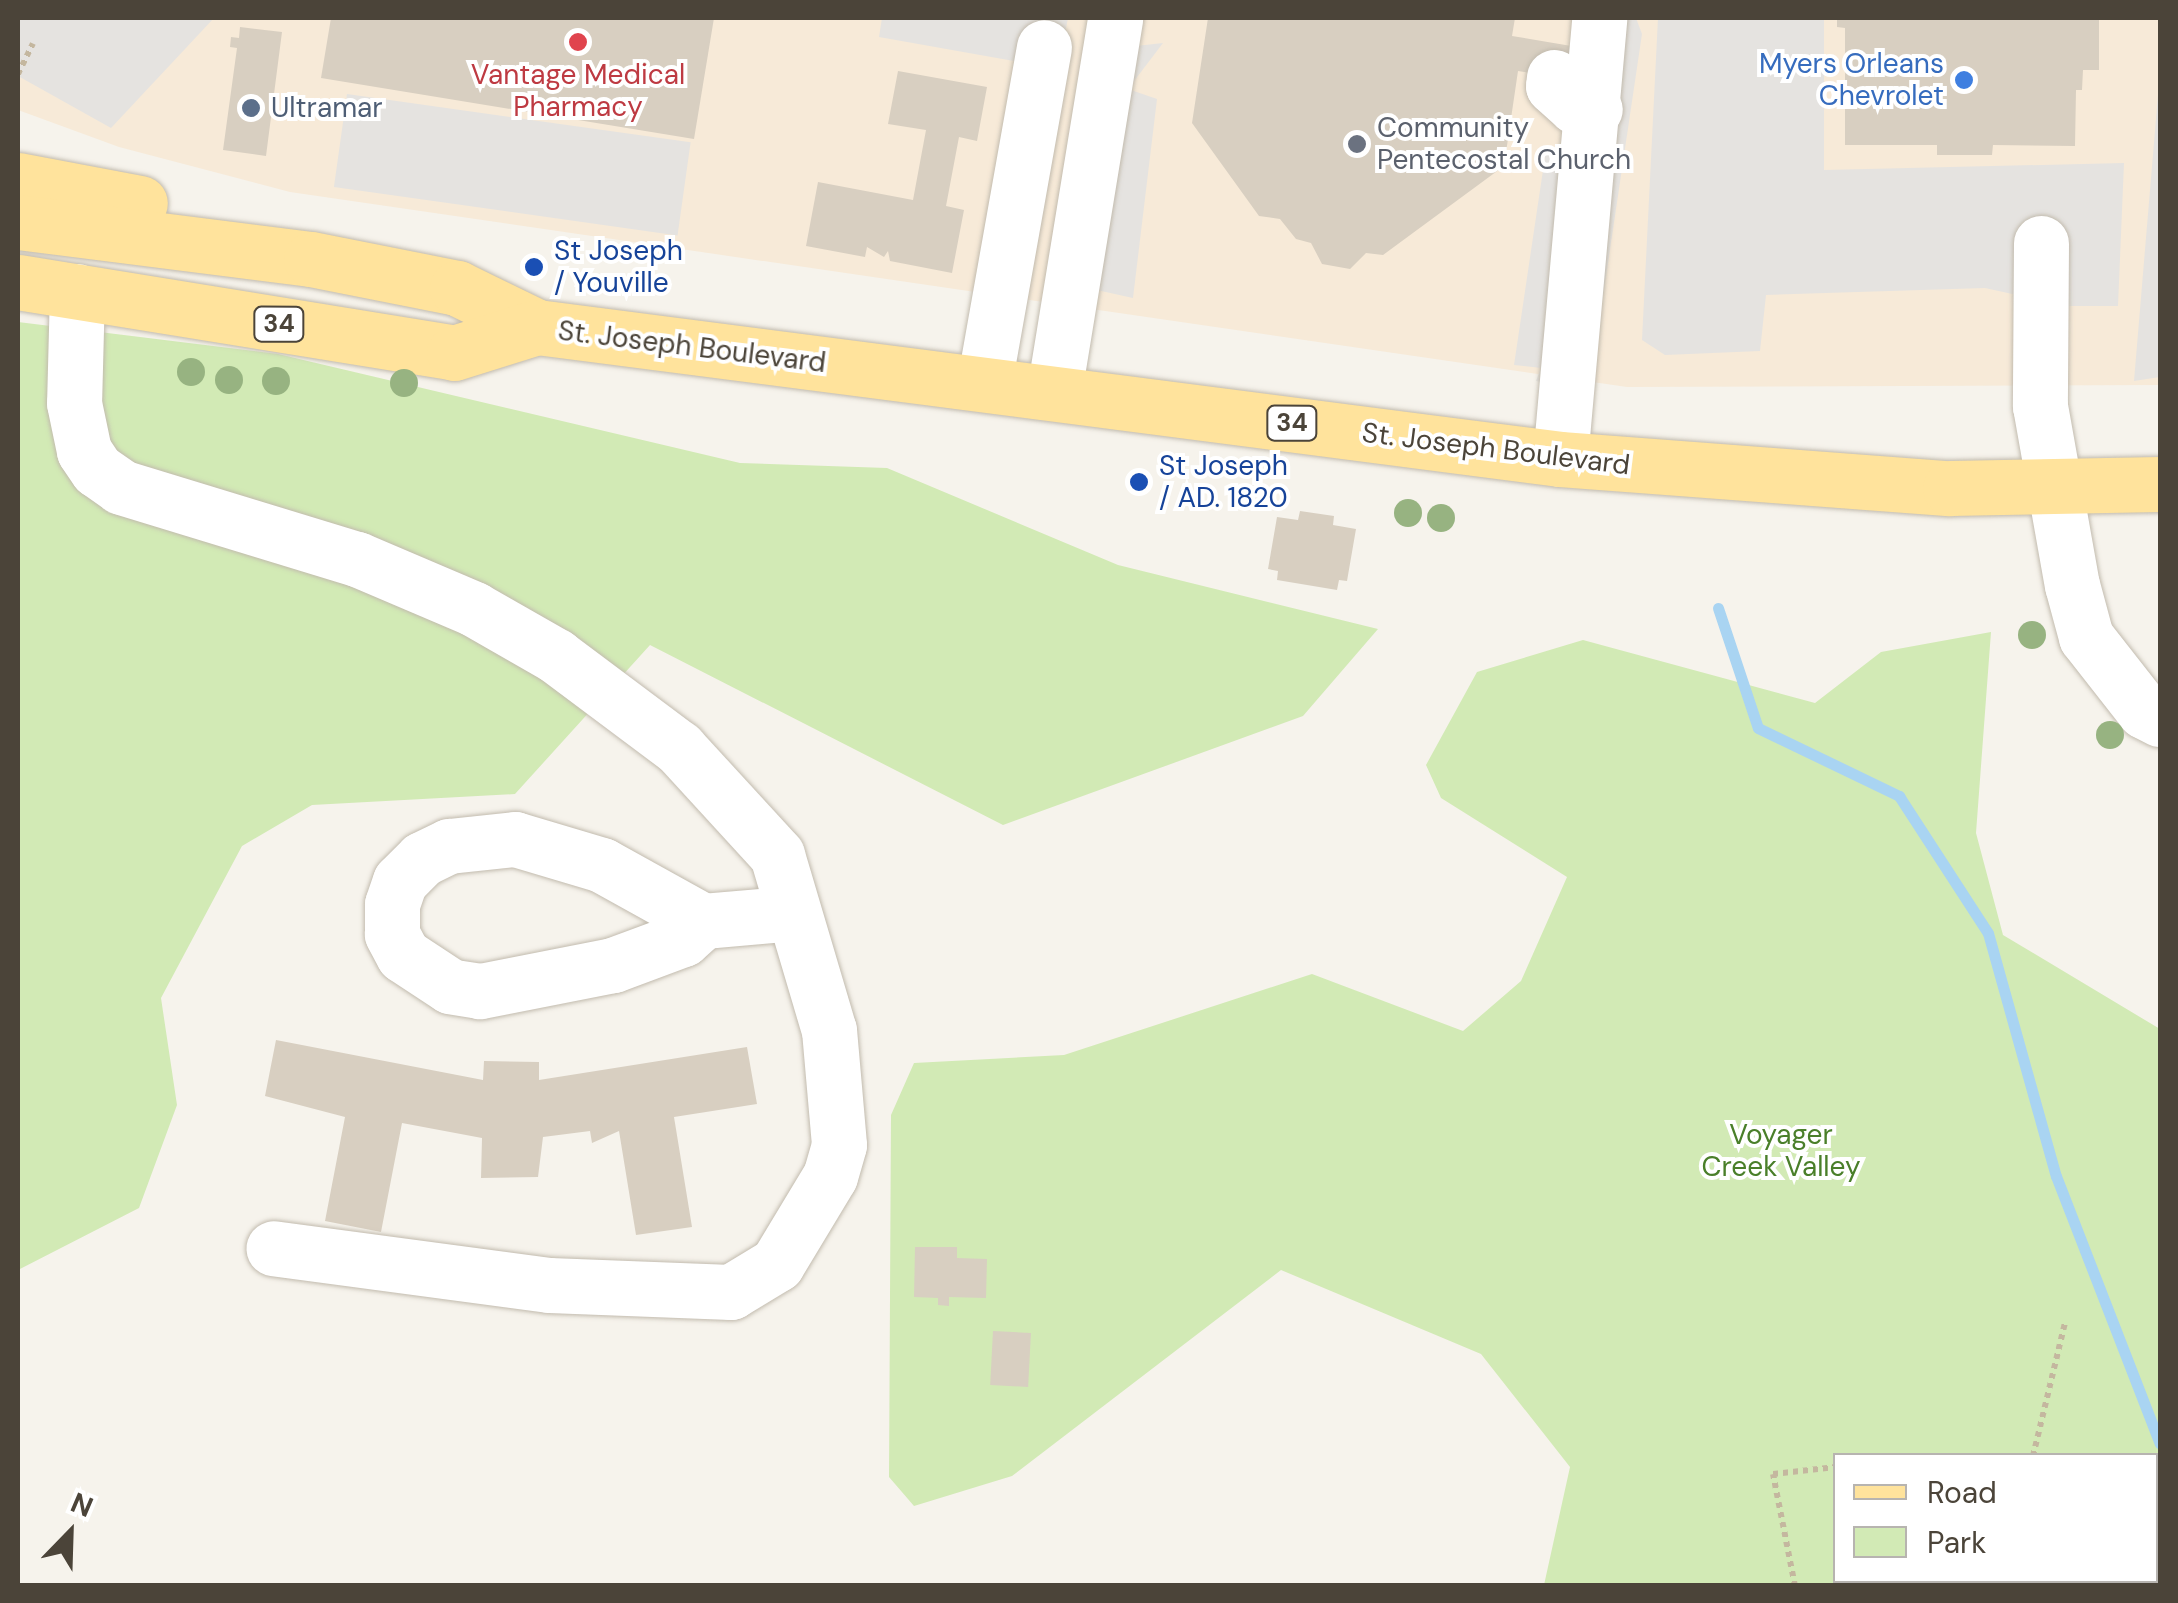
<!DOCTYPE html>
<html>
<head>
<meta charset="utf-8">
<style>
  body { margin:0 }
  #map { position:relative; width:2178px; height:1603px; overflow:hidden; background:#f6f3ec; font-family:"DM Sans",sans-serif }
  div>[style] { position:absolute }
  .commercial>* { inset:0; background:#f7ead8 }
  .green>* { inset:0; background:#d2eab5 }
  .parking>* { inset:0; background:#e5e3e0; transform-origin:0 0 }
  .stream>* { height:11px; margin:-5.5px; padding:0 5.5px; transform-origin:5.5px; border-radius:5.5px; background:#a9d4f2 }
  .building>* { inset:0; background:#d8cfc1; transform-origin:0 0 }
  .path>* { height:6px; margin-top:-3px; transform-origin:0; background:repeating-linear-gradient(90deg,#c4b79f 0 5px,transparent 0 10px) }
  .roads { filter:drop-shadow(0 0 2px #c2bbae) drop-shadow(0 0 2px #c2bbae) }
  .minor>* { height:55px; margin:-27.5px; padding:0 27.5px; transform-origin:27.5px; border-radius:27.5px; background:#fff }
  .major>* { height:55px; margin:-27.5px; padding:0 27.5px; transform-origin:27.5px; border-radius:27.5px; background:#ffe39c }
  .trees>* { width:28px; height:28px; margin:-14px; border-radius:50%; background:#97b381 }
  .dots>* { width:28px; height:28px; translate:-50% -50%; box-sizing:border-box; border:5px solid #fff; border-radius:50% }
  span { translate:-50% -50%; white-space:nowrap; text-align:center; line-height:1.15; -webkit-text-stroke:8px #fff; paint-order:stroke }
  .shield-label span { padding:2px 8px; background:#fff; border:2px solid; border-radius:8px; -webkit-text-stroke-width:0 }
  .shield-label { font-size:25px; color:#4b4439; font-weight:700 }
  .shop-label { font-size:28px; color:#366cbe }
  .right { translate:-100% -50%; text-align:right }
  .health-label { font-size:28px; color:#be3a42 }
  .service-label { font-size:28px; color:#4e5e75 }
  .left { translate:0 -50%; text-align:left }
  .worship-label { font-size:28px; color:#5b616d }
  .transit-label { font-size:28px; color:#164399 }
  .street-label { font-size:28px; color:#4b4439 }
  .park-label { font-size:28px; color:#4a7f2a }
  .frame { position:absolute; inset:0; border:20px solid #4b4439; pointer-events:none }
  .legend { position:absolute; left:1833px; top:1453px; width:325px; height:130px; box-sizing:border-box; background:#fff; border:2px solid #b7b4b0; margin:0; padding:12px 18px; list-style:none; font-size:30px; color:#4b4439 }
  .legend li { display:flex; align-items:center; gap:20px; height:50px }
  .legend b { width:50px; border:2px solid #b7b4b0 }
  .north { position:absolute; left:20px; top:1483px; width:100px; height:100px; -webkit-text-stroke:8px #fff; paint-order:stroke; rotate:23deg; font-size:28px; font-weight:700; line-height:40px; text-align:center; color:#4b4439 }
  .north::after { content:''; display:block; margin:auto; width:35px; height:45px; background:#4b4439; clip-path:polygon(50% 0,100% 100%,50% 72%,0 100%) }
</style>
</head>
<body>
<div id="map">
  <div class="commercial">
    <div style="clip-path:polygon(18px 18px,2160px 18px,2160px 385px,1627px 387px,290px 192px,119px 147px,18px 110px)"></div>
  </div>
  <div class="green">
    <div style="clip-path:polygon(18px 322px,278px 354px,740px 463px,887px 468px,1118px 565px,1378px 629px,1303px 716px,1003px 825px,650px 645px,515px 794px,312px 805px,242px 846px,161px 998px,177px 1105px,139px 1208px,18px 1270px)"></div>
    <div style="clip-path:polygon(evenodd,1991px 632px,1976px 833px,2003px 935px,2160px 1029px,2160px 1585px,1544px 1585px,1570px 1467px,1481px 1354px,1281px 1270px,1012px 1476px,914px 1506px,889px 1477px,891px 1115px,914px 1063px,1064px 1055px,1312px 974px,1463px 1031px,1521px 981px,1567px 877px,1441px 798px,1426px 765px,1477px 672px,1583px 640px,1815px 703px,1881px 652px,1991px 632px,1836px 1456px,2156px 1456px,2156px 1580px,1836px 1580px,1836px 1456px)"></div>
  </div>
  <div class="parking">
    <div style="clip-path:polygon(18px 18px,214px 18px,111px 128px,18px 76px)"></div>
    <div style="clip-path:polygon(882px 18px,1068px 18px,1058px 69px,879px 37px)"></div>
    <div style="clip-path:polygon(1555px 18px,1636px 18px,1642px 34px,1589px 391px,1536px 381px,1541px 368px,1514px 365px,1546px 150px,1580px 158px,1608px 25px)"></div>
    <div style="clip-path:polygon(1658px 18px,1824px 18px,1824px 170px,2124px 163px,2118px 306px,2067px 306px,1985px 288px,1766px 295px,1760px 351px,1665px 355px,1642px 340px)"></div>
    <div style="clip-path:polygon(1163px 43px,1128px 89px,1157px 99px,1133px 298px,1052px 280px,1136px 46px)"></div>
    <div style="clip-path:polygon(2160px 71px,2160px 377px,2134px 381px)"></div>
    <div style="left:347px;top:94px;width:347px;height:94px;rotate:8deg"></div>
  </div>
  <div class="stream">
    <div style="left:1718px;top:608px;width:126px;rotate:71.6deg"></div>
    <div style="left:1758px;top:728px;width:157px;rotate:25.7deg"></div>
    <div style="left:1899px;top:796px;width:163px;rotate:57deg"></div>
    <div style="left:1988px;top:933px;width:252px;rotate:74.4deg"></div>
    <div style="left:2056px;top:1176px;width:287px;rotate:68.8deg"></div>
  </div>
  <div class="building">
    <div style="clip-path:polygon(331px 18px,714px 18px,694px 139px,321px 78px)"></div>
    <div style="clip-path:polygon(1208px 18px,1515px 18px,1512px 36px,1583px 48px,1578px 81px,1518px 71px,1504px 166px,1383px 255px,1366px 253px,1350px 269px,1322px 264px,1311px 243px,1296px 239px,1280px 219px,1259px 216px,1192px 123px)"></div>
    <div style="clip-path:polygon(1837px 18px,2099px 18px,2099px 70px,2083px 70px,2082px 90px,2076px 90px,2075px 146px,1993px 145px,1992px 155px,1937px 155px,1937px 145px,1845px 145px,1845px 28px,1837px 27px)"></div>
    <div style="clip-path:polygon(240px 27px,282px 32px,266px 156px,223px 150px,237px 48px,230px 47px,231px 37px,239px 38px)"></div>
    <div style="clip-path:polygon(898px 71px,987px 87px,977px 141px,959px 137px,946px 206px,964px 210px,952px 273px,890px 261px,888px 251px,884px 257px,867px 247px,865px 257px,806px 246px,818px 182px,913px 200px,926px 130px,888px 124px)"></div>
    <div style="clip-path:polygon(1300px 511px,1334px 516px,1333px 525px,1356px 529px,1347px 581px,1339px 580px,1337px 590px,1277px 580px,1278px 571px,1268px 569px,1277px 517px,1298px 520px)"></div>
    <div style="clip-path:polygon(276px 1040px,483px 1080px,484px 1061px,539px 1062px,539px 1080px,747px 1047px,757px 1104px,674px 1117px,692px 1227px,636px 1235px,619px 1131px,592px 1143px,590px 1131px,543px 1137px,538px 1177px,481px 1178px,482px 1138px,402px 1123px,381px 1232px,325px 1221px,345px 1117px,265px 1096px)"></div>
    <div style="clip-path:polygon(915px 1247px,957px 1247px,957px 1258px,987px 1259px,986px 1298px,949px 1297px,949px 1306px,938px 1305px,938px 1298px,914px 1297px)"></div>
    <div style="left:993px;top:1331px;width:38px;height:54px;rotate:3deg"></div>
  </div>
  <div class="path">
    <div style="left:18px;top:74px;width:34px;rotate:-64deg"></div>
    <div style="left:2033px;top:1456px;width:137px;rotate:-76.5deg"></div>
    <div style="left:2063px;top:1580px;width:6px;rotate:72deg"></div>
    <div style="left:1795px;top:1586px;width:114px;rotate:-101.1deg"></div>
    <div style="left:1773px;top:1474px;width:63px;rotate:-6.3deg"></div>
  </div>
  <div class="roads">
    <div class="minor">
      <div style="left:1554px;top:77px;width:9px;rotate:96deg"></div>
      <div style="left:1553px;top:86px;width:30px;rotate:42deg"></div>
      <div style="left:1575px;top:106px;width:20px;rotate:9deg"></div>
      <div style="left:2041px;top:243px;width:163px;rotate:90.4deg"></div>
      <div style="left:2040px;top:406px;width:182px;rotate:79.9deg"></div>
      <div style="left:2072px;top:585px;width:54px;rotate:74.9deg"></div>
      <div style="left:2086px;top:637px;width:94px;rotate:51.9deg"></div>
      <div style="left:2144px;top:711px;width:18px;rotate:27deg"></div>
      <div style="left:77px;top:291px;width:112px;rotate:91.5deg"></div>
      <div style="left:74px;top:403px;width:49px;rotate:78.2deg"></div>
      <div style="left:84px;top:451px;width:23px;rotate:56deg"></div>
      <div style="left:97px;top:470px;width:29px;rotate:35deg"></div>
      <div style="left:121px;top:487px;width:247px;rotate:17deg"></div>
      <div style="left:357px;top:559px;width:127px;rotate:23.1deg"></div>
      <div style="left:474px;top:609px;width:95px;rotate:29.8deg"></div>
      <div style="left:556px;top:656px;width:154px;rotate:36.8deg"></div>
      <div style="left:679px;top:748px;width:145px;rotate:47.5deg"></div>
      <div style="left:777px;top:855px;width:183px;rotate:73.5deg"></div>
      <div style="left:829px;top:1030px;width:115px;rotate:85deg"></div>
      <div style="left:839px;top:1145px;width:32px;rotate:106deg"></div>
      <div style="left:830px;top:1176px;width:103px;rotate:121.1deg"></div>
      <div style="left:777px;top:1264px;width:54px;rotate:148.7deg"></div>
      <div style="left:731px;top:1292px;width:182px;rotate:-177.8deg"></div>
      <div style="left:549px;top:1285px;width:278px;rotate:-172.4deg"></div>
      <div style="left:984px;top:384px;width:342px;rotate:-79.9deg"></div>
      <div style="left:1054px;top:392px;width:379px;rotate:-80.7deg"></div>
      <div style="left:1560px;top:459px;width:443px;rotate:-84.9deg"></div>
      <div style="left:703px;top:921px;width:27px;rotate:138deg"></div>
      <div style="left:683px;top:939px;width:75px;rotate:159.6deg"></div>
      <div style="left:613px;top:965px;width:136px;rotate:168.9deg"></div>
      <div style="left:480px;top:991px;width:30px;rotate:-171deg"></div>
      <div style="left:450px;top:986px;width:56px;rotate:-146.6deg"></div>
      <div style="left:403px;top:955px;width:24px;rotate:-118deg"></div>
      <div style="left:392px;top:934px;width:30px;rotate:-90deg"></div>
      <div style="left:392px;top:904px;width:24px;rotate:-71deg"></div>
      <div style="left:400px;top:881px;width:31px;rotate:-45deg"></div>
      <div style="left:422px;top:859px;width:30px;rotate:-26deg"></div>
      <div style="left:449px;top:846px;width:66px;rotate:-6.1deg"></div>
      <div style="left:515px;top:839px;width:91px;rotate:16.6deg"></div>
      <div style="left:602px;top:865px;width:115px;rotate:29deg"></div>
      <div style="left:703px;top:921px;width:91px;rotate:-5deg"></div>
    </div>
    <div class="major">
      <div style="left:18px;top:180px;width:124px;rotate:10.7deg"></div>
      <div style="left:18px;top:222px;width:295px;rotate:7.2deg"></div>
      <div style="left:311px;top:259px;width:149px;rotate:11.2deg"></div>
      <div style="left:457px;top:288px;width:89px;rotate:26deg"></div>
      <div style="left:537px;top:327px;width:1031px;rotate:7.35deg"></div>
      <div style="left:1560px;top:459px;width:391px;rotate:4.3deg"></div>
      <div style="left:1950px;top:488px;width:210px;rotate:-1.1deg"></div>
      <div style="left:18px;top:282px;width:442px;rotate:9.2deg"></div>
      <div style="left:454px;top:353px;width:87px;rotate:-17.4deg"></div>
    </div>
  </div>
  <div class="trees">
    <div style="left:191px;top:372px"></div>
    <div style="left:229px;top:380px"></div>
    <div style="left:276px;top:381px"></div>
    <div style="left:404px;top:383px"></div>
    <div style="left:1408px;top:513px"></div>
    <div style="left:1441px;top:518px"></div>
    <div style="left:2032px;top:635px"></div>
    <div style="left:2110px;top:735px"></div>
  </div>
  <div class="dots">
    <div style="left:578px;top:42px;background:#e0444e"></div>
    <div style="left:1964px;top:80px;background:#3f7fe0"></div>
    <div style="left:251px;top:108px;background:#5c6f8a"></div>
    <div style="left:1357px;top:144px;background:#6b7280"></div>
    <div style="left:534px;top:267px;background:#1a4fb4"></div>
    <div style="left:1139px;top:482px;background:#1a4fb4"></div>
  </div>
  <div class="shield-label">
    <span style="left:279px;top:324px">34</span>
    <span style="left:1292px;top:423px">34</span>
  </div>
  <div class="shop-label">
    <span class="right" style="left:1944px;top:80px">Myers Orleans<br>Chevrolet</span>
  </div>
  <div class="health-label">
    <span style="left:578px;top:91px">Vantage Medical<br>Pharmacy</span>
  </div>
  <div class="service-label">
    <span class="left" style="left:271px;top:108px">Ultramar</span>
  </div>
  <div class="worship-label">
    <span class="left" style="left:1377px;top:144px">Community<br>Pentecostal Church</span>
  </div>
  <div class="transit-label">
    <span class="left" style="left:554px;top:267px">St Joseph<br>/ Youville</span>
    <span class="left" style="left:1159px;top:482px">St Joseph<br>/ AD. 1820</span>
  </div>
  <div class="street-label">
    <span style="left:692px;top:347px;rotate:7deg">St. Joseph Boulevard</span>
    <span style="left:1496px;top:449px;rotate:7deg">St. Joseph Boulevard</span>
  </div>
  <div class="park-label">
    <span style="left:1781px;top:1151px">Voyager<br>Creek Valley</span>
  </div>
  <div class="frame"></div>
  <ul class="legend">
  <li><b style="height:12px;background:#ffe39c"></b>Road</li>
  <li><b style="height:28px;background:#d2eab5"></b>Park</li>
  </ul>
  <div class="north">N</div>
</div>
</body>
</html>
